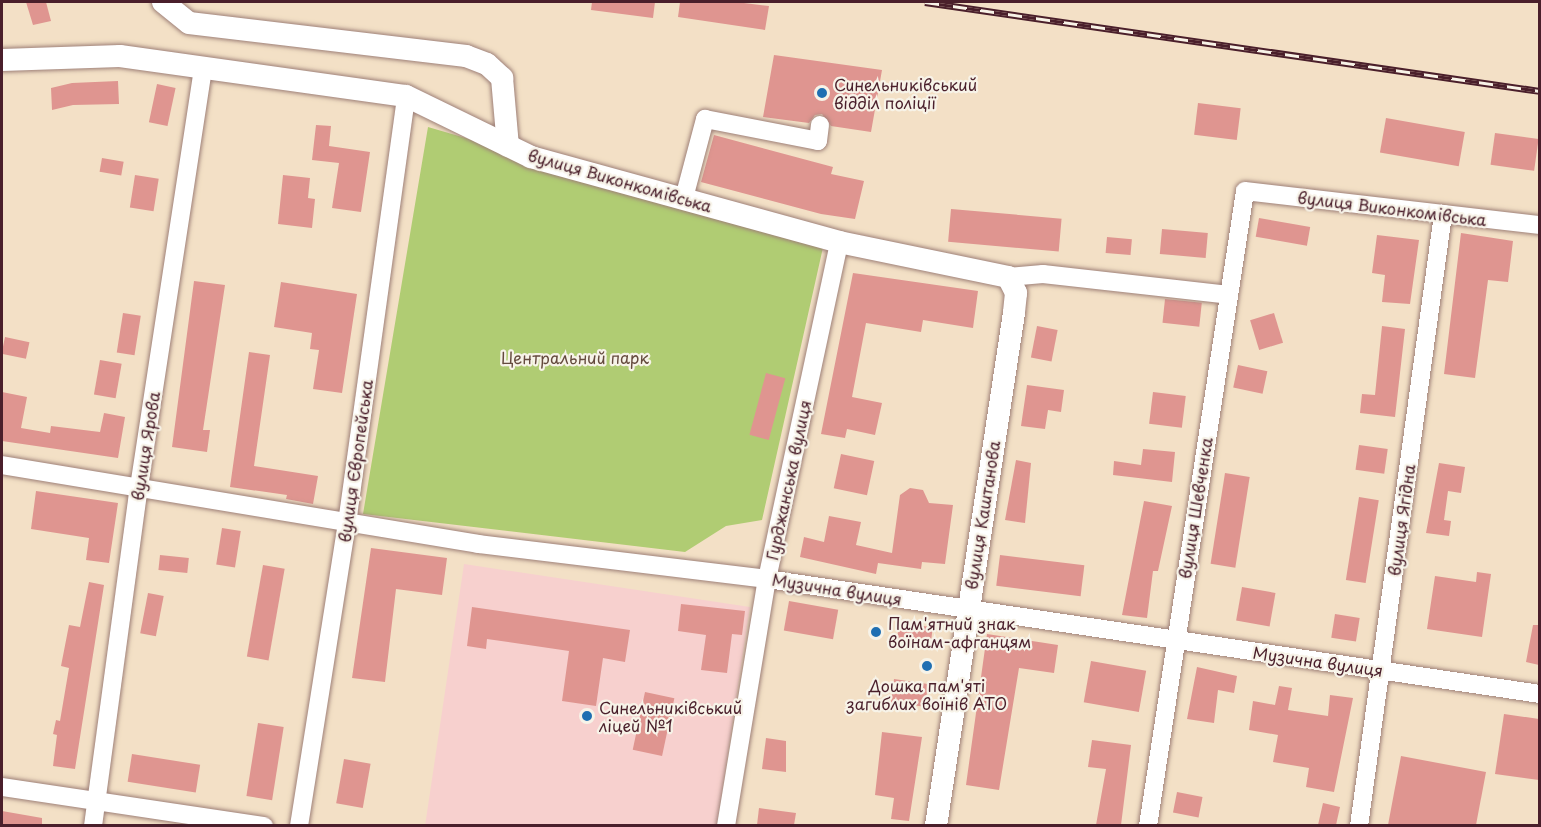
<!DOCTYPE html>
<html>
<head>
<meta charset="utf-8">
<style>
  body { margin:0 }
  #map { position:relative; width:1541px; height:827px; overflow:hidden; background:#f3e0c6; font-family:"Playpen Sans",sans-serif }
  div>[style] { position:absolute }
  .built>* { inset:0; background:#f7d0ce }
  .green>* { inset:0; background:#b0cc73 }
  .building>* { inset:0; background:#df9590; transform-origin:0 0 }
  .roads { filter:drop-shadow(0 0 2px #9e8078) drop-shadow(0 0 2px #9e8078) }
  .minor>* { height:18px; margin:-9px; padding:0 9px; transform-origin:9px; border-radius:9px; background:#fff }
  .tertiary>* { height:22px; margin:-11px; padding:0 11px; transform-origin:11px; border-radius:11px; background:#fff }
  .rail>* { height:7px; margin-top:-3.5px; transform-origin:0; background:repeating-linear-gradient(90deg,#f7f3e8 0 14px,#4a1f2b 0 28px); box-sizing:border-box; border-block:2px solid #4a1f2b }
  .dots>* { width:16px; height:16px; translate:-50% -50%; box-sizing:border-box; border:3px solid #f7f3e8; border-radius:50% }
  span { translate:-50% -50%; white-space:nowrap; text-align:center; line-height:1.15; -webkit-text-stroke:4.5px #f7f3e8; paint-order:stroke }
  .poi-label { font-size:16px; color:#4a1f2b }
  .left { translate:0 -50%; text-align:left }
  .street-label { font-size:16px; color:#4a1f2b }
  .park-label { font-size:16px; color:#644a3d }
  .frame { position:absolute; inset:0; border:3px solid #4a1f2b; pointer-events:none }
</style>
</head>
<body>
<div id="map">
  <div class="built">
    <div style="clip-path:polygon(464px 564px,750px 607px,717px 825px,425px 826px)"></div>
  </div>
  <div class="green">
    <div style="clip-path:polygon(428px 127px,824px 243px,762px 520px,726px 526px,685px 552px,363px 514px)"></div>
  </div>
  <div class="building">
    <div style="clip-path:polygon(26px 2px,46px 2px,51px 21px,33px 25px)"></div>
    <div style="clip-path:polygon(592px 2px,655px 2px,653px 18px,591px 10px)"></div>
    <div style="clip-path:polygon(680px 2px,736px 2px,769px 6px,765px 30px,678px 17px)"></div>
    <div style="clip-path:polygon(774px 55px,882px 70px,871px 132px,831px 126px,822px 114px,815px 115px,809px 123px,763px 117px)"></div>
    <div style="clip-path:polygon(118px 81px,119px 104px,73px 105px,52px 110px,51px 88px,72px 83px)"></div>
    <div style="left:157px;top:84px;width:19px;height:39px;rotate:12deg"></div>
    <div style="left:1198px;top:103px;width:43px;height:32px;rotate:7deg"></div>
    <div style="left:1386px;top:118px;width:80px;height:35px;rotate:10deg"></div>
    <div style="clip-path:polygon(316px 125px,331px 126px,329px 146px,370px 152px,361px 212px,332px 208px,339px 163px,312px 160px)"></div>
    <div style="left:1495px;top:133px;width:44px;height:32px;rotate:8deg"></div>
    <div style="clip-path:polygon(714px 135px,833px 167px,831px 174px,864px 181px,855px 219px,821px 214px,701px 182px)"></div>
    <div style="left:102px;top:158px;width:22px;height:14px;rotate:10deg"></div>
    <div style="left:135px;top:175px;width:24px;height:33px;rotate:9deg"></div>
    <div style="clip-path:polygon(283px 175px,310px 178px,308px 198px,315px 199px,312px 228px,278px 224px)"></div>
    <div style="left:951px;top:209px;width:111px;height:33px;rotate:5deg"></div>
    <div style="left:1259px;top:218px;width:52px;height:19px;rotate:10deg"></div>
    <div style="left:1162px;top:229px;width:46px;height:25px;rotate:5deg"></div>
    <div style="clip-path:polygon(1461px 233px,1513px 241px,1508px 282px,1488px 280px,1475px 378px,1444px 374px)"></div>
    <div style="clip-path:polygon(1377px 235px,1419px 240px,1410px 304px,1382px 302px,1385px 275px,1372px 273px)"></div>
    <div style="left:1107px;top:237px;width:25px;height:16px;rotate:5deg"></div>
    <div style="clip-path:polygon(853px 273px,978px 291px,973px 328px,923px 320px,921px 332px,866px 323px,852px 397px,882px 403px,875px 435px,847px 429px,845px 438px,821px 434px)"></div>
    <div style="clip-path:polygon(194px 281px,225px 285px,203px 430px,210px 430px,207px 452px,172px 447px)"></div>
    <div style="clip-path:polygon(281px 282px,357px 294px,342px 393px,313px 389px,319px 350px,310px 349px,312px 333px,274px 327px)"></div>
    <div style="left:1165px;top:299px;width:37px;height:24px;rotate:6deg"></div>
    <div style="left:123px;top:313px;width:18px;height:40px;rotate:9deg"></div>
    <div style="left:1274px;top:313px;width:31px;height:25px;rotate:73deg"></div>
    <div style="left:1037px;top:326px;width:21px;height:32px;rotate:11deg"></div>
    <div style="clip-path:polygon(1382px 326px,1405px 329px,1395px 417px,1360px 413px,1362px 394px,1375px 395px)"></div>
    <div style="left:5px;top:337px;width:25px;height:17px;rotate:12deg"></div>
    <div style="clip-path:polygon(249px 352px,270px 355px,254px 466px,318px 476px,313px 504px,286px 499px,287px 495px,230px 487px)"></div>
    <div style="left:100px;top:360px;width:22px;height:35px;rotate:10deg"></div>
    <div style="left:1238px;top:365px;width:30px;height:23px;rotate:12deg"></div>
    <div style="left:766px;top:373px;width:20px;height:64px;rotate:15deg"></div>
    <div style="clip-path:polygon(1027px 385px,1064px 390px,1061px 412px,1048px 410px,1045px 429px,1021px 426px)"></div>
    <div style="clip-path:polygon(2px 392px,27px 397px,21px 428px,50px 433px,51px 426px,100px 432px,104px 413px,125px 417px,118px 458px,2px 441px)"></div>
    <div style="left:1153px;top:392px;width:33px;height:32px;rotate:7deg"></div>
    <div style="left:1359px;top:445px;width:29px;height:25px;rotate:8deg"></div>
    <div style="clip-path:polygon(1143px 449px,1175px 452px,1172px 482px,1113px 475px,1114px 461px,1141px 465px)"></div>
    <div style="left:841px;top:454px;width:34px;height:35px;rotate:12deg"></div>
    <div style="clip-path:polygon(1016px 460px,1031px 463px,1025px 523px,1005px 520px)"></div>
    <div style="clip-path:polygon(1439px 463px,1465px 467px,1461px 493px,1448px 491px,1444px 520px,1451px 521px,1449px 536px,1426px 533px)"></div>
    <div style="left:1225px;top:473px;width:25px;height:92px;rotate:9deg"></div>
    <div style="clip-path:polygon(910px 488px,923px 490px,929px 503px,953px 505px,945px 564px,922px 562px,921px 569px,878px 563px,876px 574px,800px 557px,804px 537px,824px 542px,829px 516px,861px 522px,856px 545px,892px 553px,900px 495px)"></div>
    <div style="clip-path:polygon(36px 491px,118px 503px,109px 563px,86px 560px,89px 538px,31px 529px)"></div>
    <div style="left:1359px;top:497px;width:20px;height:84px;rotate:9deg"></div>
    <div style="clip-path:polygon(1144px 501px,1172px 506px,1158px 571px,1153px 571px,1147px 618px,1122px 615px)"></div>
    <div style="left:222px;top:528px;width:19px;height:37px;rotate:9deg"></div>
    <div style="clip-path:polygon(371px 548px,447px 558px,442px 595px,396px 589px,385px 682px,352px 678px)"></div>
    <div style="left:160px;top:555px;width:29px;height:15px;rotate:6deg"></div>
    <div style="left:1000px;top:555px;width:85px;height:31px;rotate:7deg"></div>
    <div style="left:263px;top:565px;width:22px;height:93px;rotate:10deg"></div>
    <div style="clip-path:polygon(1477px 572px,1491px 574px,1482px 637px,1427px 629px,1435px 576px,1476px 582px)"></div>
    <div style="clip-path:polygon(89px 582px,104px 585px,75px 769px,53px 766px,57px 735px,53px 734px,56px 720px,60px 721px,69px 668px,61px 666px,69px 625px,80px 627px)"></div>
    <div style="left:1242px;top:587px;width:34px;height:34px;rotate:10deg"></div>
    <div style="left:148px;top:593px;width:16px;height:41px;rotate:11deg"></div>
    <div style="left:789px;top:601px;width:50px;height:30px;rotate:10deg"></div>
    <div style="clip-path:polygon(681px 604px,745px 611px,742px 635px,732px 634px,727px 673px,701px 670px,706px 635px,678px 631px)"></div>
    <div style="clip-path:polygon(472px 607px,630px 630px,625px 662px,603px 658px,596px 706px,562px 701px,569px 651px,487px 639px,486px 649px,467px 646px)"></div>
    <div style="left:1335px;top:614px;width:25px;height:24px;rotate:9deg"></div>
    <div style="left:899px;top:623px;width:34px;height:22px;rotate:7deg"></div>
    <div style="clip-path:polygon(1533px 625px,1539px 625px,1539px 665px,1526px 662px)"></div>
    <div style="clip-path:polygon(987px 634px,1058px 645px,1054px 673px,1019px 668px,999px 790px,966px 785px)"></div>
    <div style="left:1091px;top:661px;width:56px;height:42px;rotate:10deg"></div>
    <div style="clip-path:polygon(1197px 667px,1237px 676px,1234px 693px,1218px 690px,1214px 723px,1187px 719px)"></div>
    <div style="clip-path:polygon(894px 679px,928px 684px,925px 707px,906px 704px,905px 711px,890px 709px)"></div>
    <div style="clip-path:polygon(1279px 686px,1292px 688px,1288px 710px,1328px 716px,1330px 695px,1353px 698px,1334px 792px,1306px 787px,1309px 768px,1273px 762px,1278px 735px,1249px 730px,1253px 701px,1275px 705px)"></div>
    <div style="left:645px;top:692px;width:30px;height:59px;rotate:12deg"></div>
    <div style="clip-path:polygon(1504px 714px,1539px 719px,1539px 780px,1495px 774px)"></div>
    <div style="left:258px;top:723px;width:26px;height:74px;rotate:9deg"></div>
    <div style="clip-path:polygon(882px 732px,922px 737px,909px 821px,891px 819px,894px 798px,875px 795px)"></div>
    <div style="clip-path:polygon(766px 738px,786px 741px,786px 772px,762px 769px)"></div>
    <div style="clip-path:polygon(1092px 740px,1131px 745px,1121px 825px,1096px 825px,1106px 769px,1088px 767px)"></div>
    <div style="left:132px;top:754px;width:69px;height:28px;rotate:9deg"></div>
    <div style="clip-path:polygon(1401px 756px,1486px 772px,1476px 825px,1388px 825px)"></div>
    <div style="left:344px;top:759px;width:27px;height:45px;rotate:10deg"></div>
    <div style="left:1177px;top:792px;width:26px;height:21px;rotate:11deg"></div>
    <div style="clip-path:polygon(1323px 803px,1340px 807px,1336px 825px,1318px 825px)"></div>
    <div style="clip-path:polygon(759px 808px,796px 813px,794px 825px,757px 825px)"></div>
    <div style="clip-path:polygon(2px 811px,42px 818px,42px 825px,2px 825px)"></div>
  </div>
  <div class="roads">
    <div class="minor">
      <div style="left:684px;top:198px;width:82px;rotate:-75.1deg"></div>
      <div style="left:705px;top:119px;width:115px;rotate:11deg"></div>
      <div style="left:818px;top:141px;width:16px;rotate:-83deg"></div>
      <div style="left:1008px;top:277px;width:35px;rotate:-5deg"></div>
      <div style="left:1043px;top:274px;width:187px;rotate:6.4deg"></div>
      <div style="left:2px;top:465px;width:483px;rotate:9.4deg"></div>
      <div style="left:478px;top:544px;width:291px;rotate:6.9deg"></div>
      <div style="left:767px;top:579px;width:782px;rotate:8.46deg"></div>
      <div style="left:2px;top:787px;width:265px;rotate:8.5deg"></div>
      <div style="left:93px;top:826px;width:342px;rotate:-82.3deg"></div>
      <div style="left:139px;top:487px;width:424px;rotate:-81.3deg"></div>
      <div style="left:299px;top:826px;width:307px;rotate:-81deg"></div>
      <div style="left:347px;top:523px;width:431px;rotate:-82.1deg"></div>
      <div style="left:726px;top:826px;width:250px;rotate:-80.6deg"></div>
      <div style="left:767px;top:579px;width:345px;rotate:-77.9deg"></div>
      <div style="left:1148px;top:826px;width:642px;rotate:-81.31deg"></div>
      <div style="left:1245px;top:191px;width:297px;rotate:6.6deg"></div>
      <div style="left:1359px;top:826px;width:618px;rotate:-82.18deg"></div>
    </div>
    <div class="tertiary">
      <div style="left:163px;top:2px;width:33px;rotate:39deg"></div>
      <div style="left:189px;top:23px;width:279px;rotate:6.8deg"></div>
      <div style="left:466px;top:56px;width:22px;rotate:21deg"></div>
      <div style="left:487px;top:64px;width:21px;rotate:43deg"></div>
      <div style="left:502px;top:78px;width:68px;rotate:85deg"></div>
      <div style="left:2px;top:60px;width:118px;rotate:-1.9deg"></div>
      <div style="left:120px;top:56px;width:289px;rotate:8deg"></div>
      <div style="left:406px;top:96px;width:139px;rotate:26deg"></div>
      <div style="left:531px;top:157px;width:320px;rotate:15.4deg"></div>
      <div style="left:839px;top:242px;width:173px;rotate:11.7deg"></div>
      <div style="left:1008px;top:277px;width:18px;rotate:63deg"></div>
      <div style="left:1016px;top:293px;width:20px;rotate:96deg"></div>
      <div style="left:1014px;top:313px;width:519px;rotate:98.65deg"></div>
    </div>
  </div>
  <div class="rail">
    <div style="left:925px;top:2px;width:621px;rotate:8.23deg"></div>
  </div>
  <div class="dots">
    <div style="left:822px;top:93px;background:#1f6fb2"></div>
    <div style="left:876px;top:632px;background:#1f6fb2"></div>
    <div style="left:927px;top:666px;background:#1f6fb2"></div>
    <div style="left:587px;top:716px;background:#1f6fb2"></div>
  </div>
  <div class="poi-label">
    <span class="left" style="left:834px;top:93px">Синельниківський<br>відділ поліції</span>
    <span class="left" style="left:888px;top:632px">Пам'ятний знак<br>воїнам-афганцям</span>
    <span style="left:927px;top:694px">Дошка пам'яті<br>загиблих воїнів АТО</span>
    <span class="left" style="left:599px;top:716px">Синельниківський<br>ліцей №1</span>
  </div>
  <div class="street-label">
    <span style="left:620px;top:180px;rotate:16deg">вулиця Виконкомівська</span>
    <span style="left:1392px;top:208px;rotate:7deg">вулиця Виконкомівська</span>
    <span style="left:145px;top:446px;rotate:-81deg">вулиця Ярова</span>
    <span style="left:355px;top:461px;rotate:-82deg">вулиця Європейська</span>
    <span style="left:788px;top:480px;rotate:-78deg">Гурджанська вулиця</span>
    <span style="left:1195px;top:508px;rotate:-81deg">вулиця Шевченка</span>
    <span style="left:982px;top:515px;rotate:-81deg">вулиця Каштанова</span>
    <span style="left:1401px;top:520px;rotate:-82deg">вулиця Ягідна</span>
    <span style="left:837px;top:589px;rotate:9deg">Музична вулиця</span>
    <span style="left:1318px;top:661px;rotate:8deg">Музична вулиця</span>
  </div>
  <div class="park-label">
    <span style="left:575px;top:357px">Центральний парк</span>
  </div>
  <div class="frame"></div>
</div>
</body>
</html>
